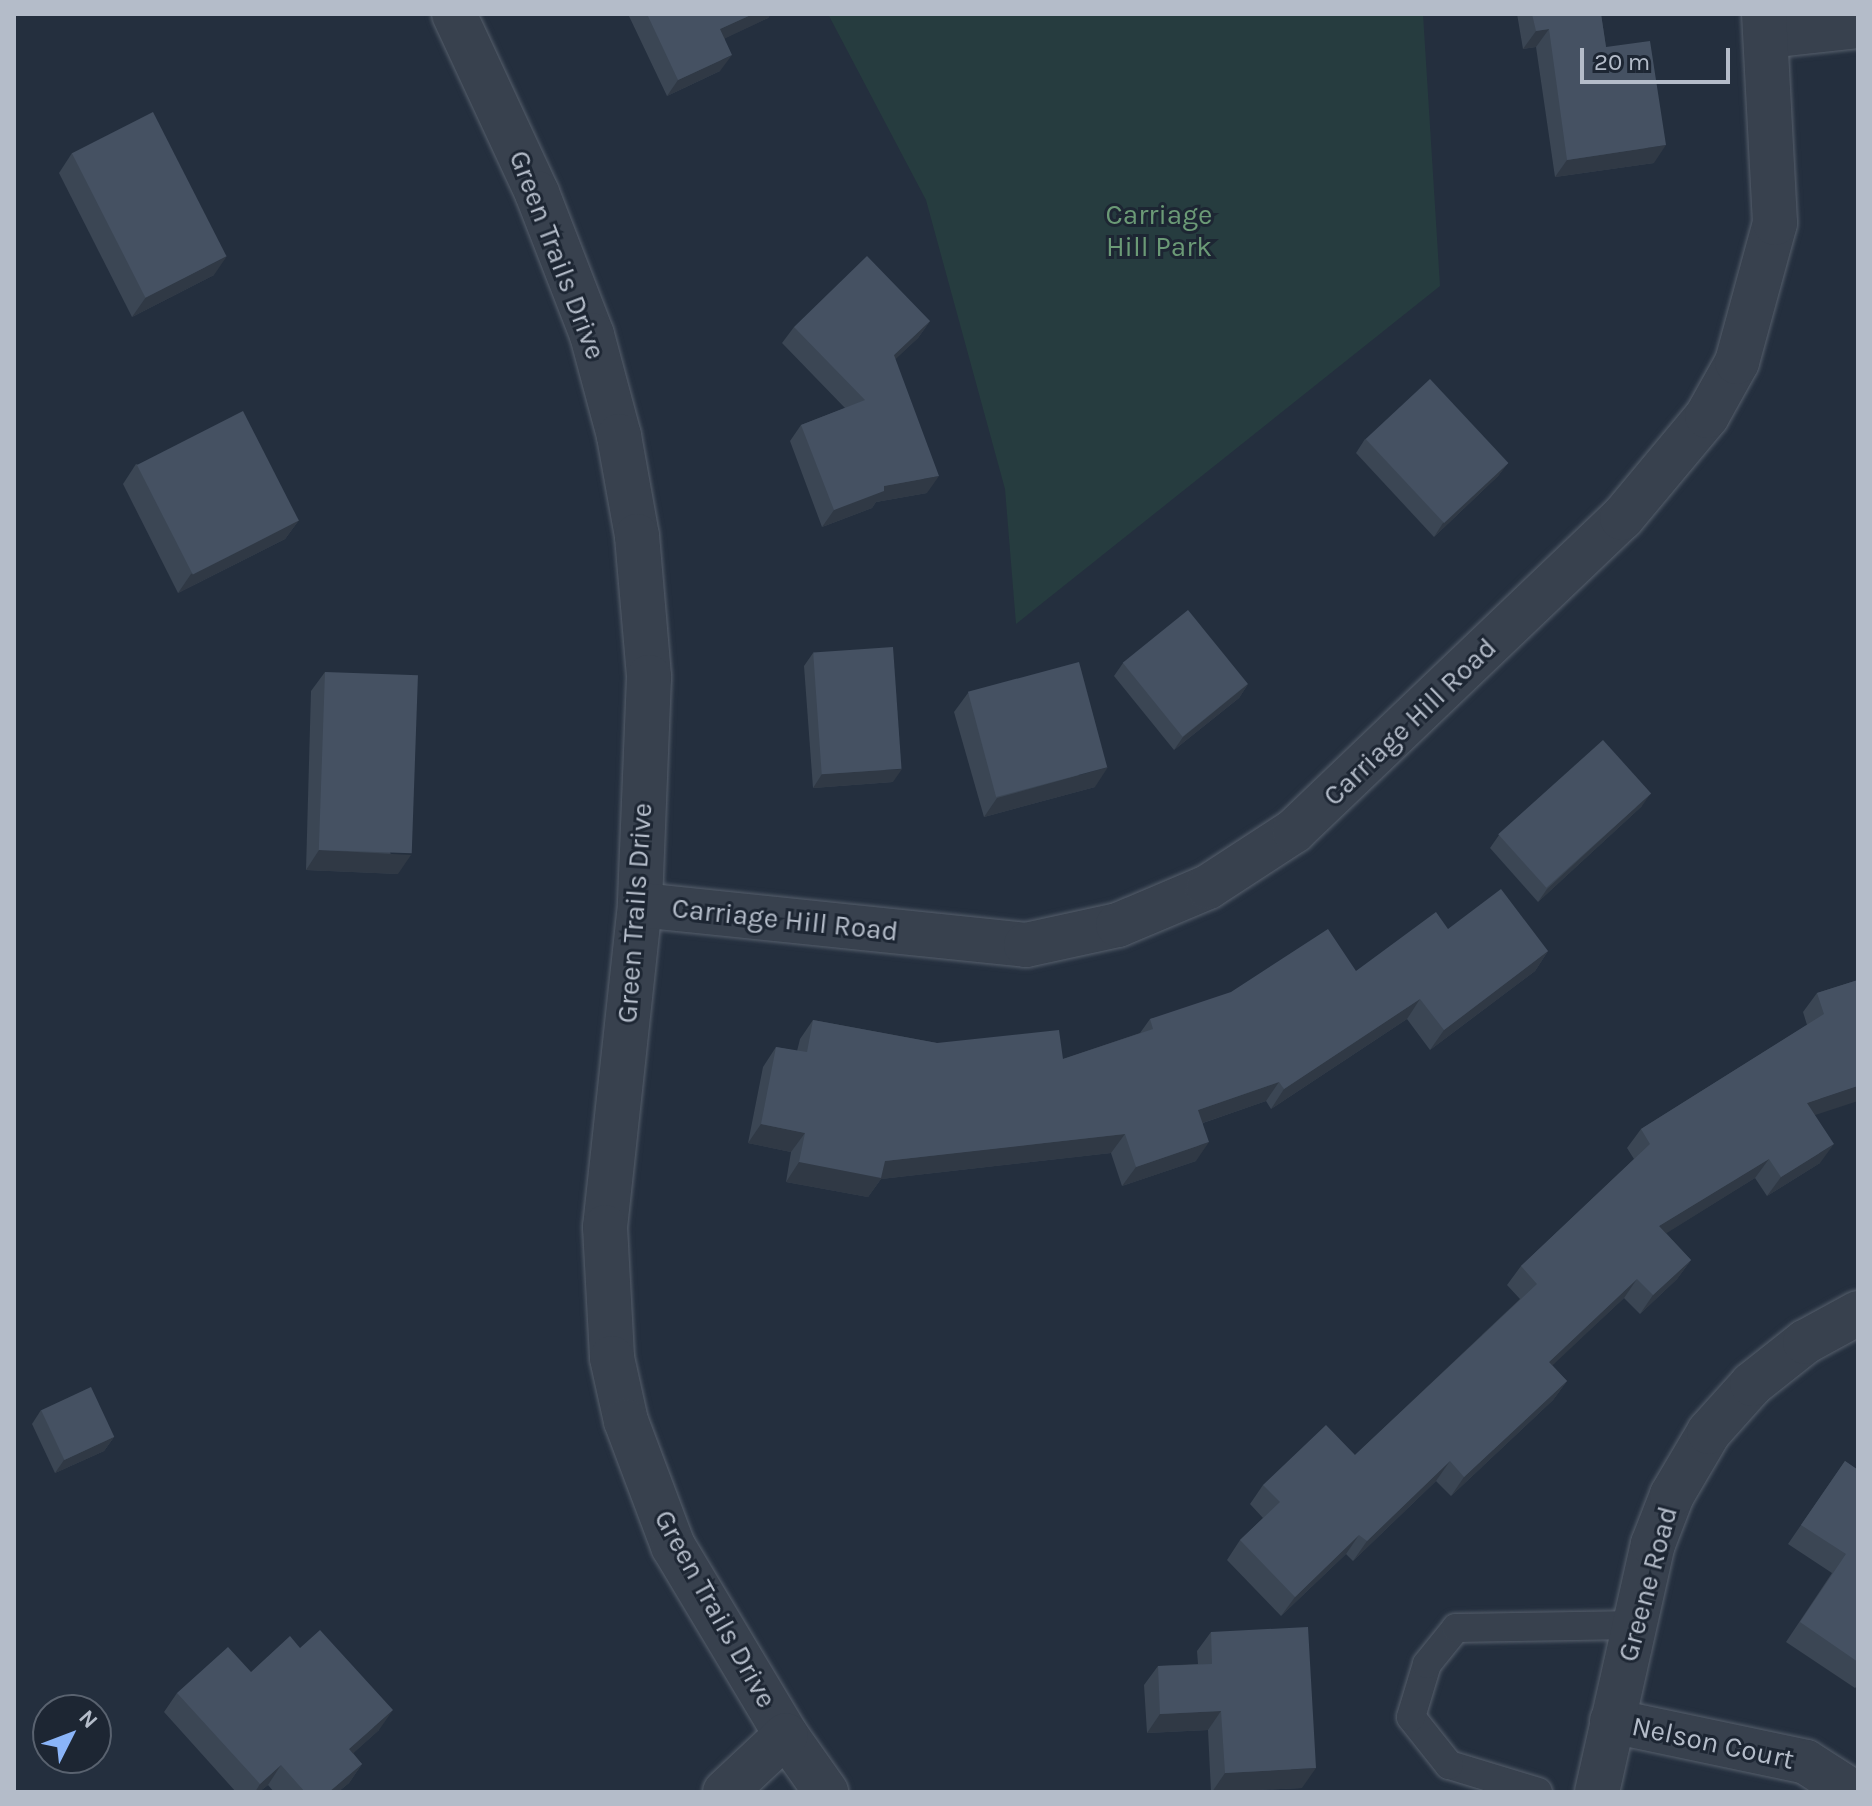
<!DOCTYPE html>
<html>
<head>
<meta charset="utf-8">
<style>
  body { margin:0 }
  #map { position:relative; width:1872px; height:1806px; overflow:hidden; background:#242f3e; font-family:Karla,sans-serif }
  div>[style] { position:absolute }
  .green>* { inset:0; background:#263c3f }
  .roads { filter:drop-shadow(0 0 2px #565f6c) drop-shadow(0 0 2px #565f6c) }
  .lane>* { height:28px; margin:-14px; padding:0 14px; transform-origin:14px; border-radius:14px; background:#38414e }
  .street>* { height:44px; margin:-22px; padding:0 22px; transform-origin:22px; border-radius:22px; background:#38414e }
  .wall>* { inset:0; background:#3b4654 }
  .shaded-wall>* { inset:0; background:#303945 }
  .building>* { inset:0; background:#455162; transform-origin:0 0 }
  span { translate:-50% -50%; white-space:nowrap; text-align:center; line-height:1.15; -webkit-text-stroke:6px #1d2633; paint-order:stroke }
  .park-label { font-size:28px; color:#6b9a76 }
  .street-label { font-size:28px; color:#b4bcc9 }
  .frame { position:absolute; inset:0; border:16px solid #b4bcc9; pointer-events:none }
  .north { position:absolute; left:32px; top:1694px; width:80px; height:80px; box-sizing:border-box; background:#1d2633; border:2px solid #59626f; border-radius:50%; rotate:48deg; font-size:22px; font-weight:700; line-height:32px; text-align:center; color:#b4bcc9 }
  .north::after { content:''; display:block; margin:auto; width:28px; height:36px; background:#8ab4f8; clip-path:polygon(50% 0,100% 100%,50% 72%,0 100%) }
  .scale { position:absolute; left:1580px; top:48px; width:150px; height:36px; box-sizing:border-box; border:4px solid #b4bcc9; border-top:0; padding-left:10px; font-size:24px; line-height:28px; white-space:nowrap; color:#b4bcc9; -webkit-text-stroke:6px #1d2633; paint-order:stroke }
</style>
</head>
<body>
<div id="map">
  <div class="green">
    <div style="clip-path:polygon(828px 14px,1423px 14px,1440px 286px,1016px 624px,1005px 489px,926px 200px)"></div>
  </div>
  <div class="roads">
    <div class="lane">
      <div style="left:1538px;top:1792px;width:93px;rotate:-163.1deg"></div>
      <div style="left:1449px;top:1765px;width:61px;rotate:-128.4deg"></div>
      <div style="left:1411px;top:1717px;width:55px;rotate:-73.2deg"></div>
      <div style="left:1427px;top:1664px;width:46px;rotate:-51.1deg"></div>
      <div style="left:1456px;top:1628px;width:179px;rotate:-1deg"></div>
    </div>
    <div class="street">
      <div style="left:454px;top:14px;width:197px;rotate:65.1deg"></div>
      <div style="left:537px;top:193px;width:152px;rotate:68.8deg"></div>
      <div style="left:592px;top:335px;width:105px;rotate:75deg"></div>
      <div style="left:619px;top:436px;width:102px;rotate:79.8deg"></div>
      <div style="left:637px;top:536px;width:142px;rotate:85.1deg"></div>
      <div style="left:649px;top:677px;width:228px;rotate:92.3deg"></div>
      <div style="left:640px;top:905px;width:324px;rotate:96.2deg"></div>
      <div style="left:605px;top:1227px;width:131px;rotate:86.9deg"></div>
      <div style="left:612px;top:1358px;width:65px;rotate:77.5deg"></div>
      <div style="left:626px;top:1421px;width:134px;rotate:69.4deg"></div>
      <div style="left:673px;top:1546px;width:220px;rotate:59.1deg"></div>
      <div style="left:786px;top:1735px;width:70px;rotate:54.9deg"></div>
      <div style="left:1768px;top:36px;width:91px;rotate:-6.3deg"></div>
      <div style="left:640px;top:905px;width:388px;rotate:5.9deg"></div>
      <div style="left:1026px;top:945px;width:94px;rotate:-12.3deg"></div>
      <div style="left:1118px;top:925px;width:98px;rotate:-22.9deg"></div>
      <div style="left:1208px;top:887px;width:103px;rotate:-33.1deg"></div>
      <div style="left:1294px;top:831px;width:453px;rotate:-43.7deg"></div>
      <div style="left:1622px;top:518px;width:133px;rotate:-50.2deg"></div>
      <div style="left:1707px;top:416px;width:62px;rotate:-60.9deg"></div>
      <div style="left:1737px;top:362px;width:144px;rotate:-74.7deg"></div>
      <div style="left:1775px;top:223px;width:209px;rotate:-93deg"></div>
      <div style="left:1612px;top:1721px;width:198px;rotate:11.9deg"></div>
      <div style="left:1806px;top:1762px;width:56px;rotate:32.6deg"></div>
      <div style="left:725px;top:1792px;width:83px;rotate:-43.1deg"></div>
      <div style="left:1597px;top:1792px;width:254px;rotate:-77.3deg"></div>
      <div style="left:1653px;top:1544px;width:53px;rotate:-68.8deg"></div>
      <div style="left:1672px;top:1495px;width:73px;rotate:-59.6deg"></div>
      <div style="left:1709px;top:1432px;width:64px;rotate:-48.1deg"></div>
      <div style="left:1752px;top:1384px;width:68px;rotate:-38.4deg"></div>
      <div style="left:1805px;top:1342px;width:60px;rotate:-28.7deg"></div>
    </div>
  </div>
  <div class="wall">
    <div style="clip-path:polygon(628px 14px,771px 14px,768px 18px,725px 38px,720px 71px,667px 96px)"></div>
    <div style="clip-path:polygon(1517px 14px,1601px 14px,1606px 47px,1654px 163px,1555px 177px,1536px 47px,1523px 49px)"></div>
    <div style="clip-path:polygon(72px 153px,214px 275px,132px 317px,59px 173px)"></div>
    <div style="clip-path:polygon(930px 321px,918px 338px,895px 359px,927px 493px,876px 502px,872px 508px,822px 527px,790px 441px,801px 425px,845px 408px,782px 343px,794px 327px)"></div>
    <div style="clip-path:polygon(1365px 439px,1508px 463px,1498px 476px,1434px 537px,1356px 453px)"></div>
    <div style="clip-path:polygon(136px 464px,299px 520px,285px 539px,178px 593px,123px 484px)"></div>
    <div style="clip-path:polygon(813px 653px,893px 782px,813px 788px,804px 666px)"></div>
    <div style="clip-path:polygon(1123px 663px,1248px 684px,1239px 698px,1174px 750px,1114px 676px)"></div>
    <div style="clip-path:polygon(325px 672px,398px 874px,306px 870px,311px 691px)"></div>
    <div style="clip-path:polygon(968px 693px,1095px 787px,984px 817px,954px 712px)"></div>
    <div style="clip-path:polygon(1642px 806px,1538px 902px,1490px 848px,1499px 835px)"></div>
    <div style="clip-path:polygon(1448px 929px,1548px 951px,1535px 971px,1430px 1050px,1407px 1019px,1271px 1109px,1266px 1101px,1203px 1123px,1196px 1161px,1122px 1186px,1111px 1153px,881px 1179px,868px 1197px,786px 1182px,791px 1152px,748px 1143px,763px 1067px,776px 1047px,797px 1051px,800px 1039px,813px 1020px,937px 1043px,1063px 1059px,1140px 1033px,1150px 1019px,1356px 971px)"></div>
    <div style="clip-path:polygon(1858px 980px,1815px 1115px,1820px 1163px,1767px 1196px,1755px 1178px,1666px 1233px,1691px 1260px,1677px 1279px,1640px 1314px,1624px 1298px,1552px 1365px,1567px 1381px,1553px 1400px,1451px 1496px,1436px 1481px,1353px 1561px,1346px 1554px,1281px 1616px,1227px 1560px,1240px 1540px,1263px 1518px,1250px 1504px,1263px 1485px,1355px 1455px,1520px 1299px,1507px 1285px,1521px 1266px,1634px 1159px,1627px 1148px,1641px 1129px,1807px 1025px,1803px 1012px,1817px 993px)"></div>
    <div style="clip-path:polygon(41px 1410px,114px 1437px,104px 1451px,55px 1473px,32px 1424px)"></div>
    <div style="clip-path:polygon(1845px 1461px,1858px 1470px,1858px 1685px,1855px 1688px,1786px 1642px,1832px 1573px,1788px 1544px)"></div>
    <div style="clip-path:polygon(1211px 1632px,1302px 1788px,1211px 1792px,1208px 1730px,1147px 1733px,1144px 1685px,1158px 1666px,1198px 1664px,1197px 1651px)"></div>
    <div style="clip-path:polygon(251px 1672px,379px 1730px,353px 1753px,362px 1764px,349px 1783px,338px 1792px,274px 1792px,268px 1785px,259px 1792px,236px 1792px,164px 1712px,177px 1693px)"></div>
  </div>
  <div class="shaded-wall">
    <div style="clip-path:polygon(753px 14px,771px 14px,768px 18px,709px 46px,720px 29px)"></div>
    <div style="clip-path:polygon(1549px 29px,1536px 47px,1523px 49px,1536px 31px)"></div>
    <div style="clip-path:polygon(732px 55px,720px 71px,667px 96px,678px 80px)"></div>
    <div style="clip-path:polygon(1666px 145px,1654px 163px,1555px 177px,1567px 160px)"></div>
    <div style="clip-path:polygon(227px 256px,214px 275px,132px 317px,146px 297px)"></div>
    <div style="clip-path:polygon(930px 321px,918px 338px,882px 372px,894px 355px)"></div>
    <div style="clip-path:polygon(1508px 463px,1498px 476px,1434px 537px,1443px 523px)"></div>
    <div style="clip-path:polygon(939px 476px,927px 493px,876px 502px,872px 508px,822px 527px,834px 510px,884px 486px)"></div>
    <div style="clip-path:polygon(299px 520px,285px 539px,178px 593px,191px 574px)"></div>
    <div style="clip-path:polygon(1248px 684px,1239px 698px,1174px 750px,1183px 737px)"></div>
    <div style="clip-path:polygon(1108px 767px,1095px 787px,984px 817px,997px 798px)"></div>
    <div style="clip-path:polygon(902px 769px,893px 782px,813px 788px,822px 774px)"></div>
    <div style="clip-path:polygon(1651px 793px,1642px 806px,1538px 902px,1547px 889px)"></div>
    <div style="clip-path:polygon(319px 850px,411px 855px,398px 874px,306px 870px)"></div>
    <div style="clip-path:polygon(1548px 951px,1535px 971px,1430px 1050px,1444px 1030px)"></div>
    <div style="clip-path:polygon(1420px 999px,1407px 1019px,1271px 1109px,1284px 1089px)"></div>
    <div style="clip-path:polygon(1279px 1082px,1266px 1101px,1185px 1129px,1198px 1110px)"></div>
    <div style="clip-path:polygon(1858px 1086px,1858px 1101px,1794px 1122px,1807px 1103px)"></div>
    <div style="clip-path:polygon(761px 1124px,805px 1133px,791px 1152px,748px 1143px)"></div>
    <div style="clip-path:polygon(1125px 1134px,1111px 1153px,881px 1179px,868px 1197px,786px 1182px,799px 1162px,885px 1161px)"></div>
    <div style="clip-path:polygon(1209px 1142px,1196px 1161px,1122px 1186px,1136px 1167px)"></div>
    <div style="clip-path:polygon(1834px 1144px,1820px 1163px,1767px 1196px,1781px 1177px)"></div>
    <div style="clip-path:polygon(1769px 1159px,1755px 1178px,1646px 1246px,1659px 1226px)"></div>
    <div style="clip-path:polygon(1691px 1260px,1677px 1279px,1640px 1314px,1653px 1295px)"></div>
    <div style="clip-path:polygon(1637px 1279px,1624px 1298px,1536px 1381px,1549px 1362px)"></div>
    <div style="clip-path:polygon(1567px 1381px,1553px 1400px,1451px 1496px,1464px 1477px)"></div>
    <div style="clip-path:polygon(114px 1437px,104px 1451px,55px 1473px,64px 1460px)"></div>
    <div style="clip-path:polygon(1450px 1461px,1436px 1481px,1353px 1561px,1367px 1541px)"></div>
    <div style="clip-path:polygon(1359px 1535px,1346px 1554px,1281px 1616px,1295px 1597px)"></div>
    <div style="clip-path:polygon(393px 1710px,379px 1730px,336px 1769px,349px 1749px)"></div>
    <div style="clip-path:polygon(1221px 1711px,1208px 1730px,1147px 1733px,1160px 1714px)"></div>
    <div style="clip-path:polygon(362px 1764px,349px 1783px,338px 1792px,329px 1792px)"></div>
    <div style="clip-path:polygon(281px 1765px,268px 1785px,259px 1792px,255px 1792px,260px 1784px)"></div>
    <div style="clip-path:polygon(1316px 1768px,1302px 1788px,1212px 1792px,1225px 1773px)"></div>
  </div>
  <div class="building">
    <div style="clip-path:polygon(647px 14px,753px 14px,720px 29px,732px 55px,678px 80px)"></div>
    <div style="clip-path:polygon(1532px 14px,1601px 14px,1606px 47px,1650px 41px,1666px 145px,1567px 160px,1549px 29px,1536px 31px)"></div>
    <div style="left:153px;top:112px;width:162px;height:91px;rotate:63deg"></div>
    <div style="clip-path:polygon(867px 256px,930px 321px,894px 355px,939px 476px,884px 486px,884px 491px,834px 510px,801px 425px,865px 400px,794px 327px)"></div>
    <div style="left:1430px;top:379px;width:115px;height:88px;rotate:47deg"></div>
    <div style="left:243px;top:411px;width:123px;height:119px;rotate:63deg"></div>
    <div style="left:1188px;top:610px;width:95px;height:84px;rotate:51deg"></div>
    <div style="left:893px;top:647px;width:122px;height:80px;rotate:86deg"></div>
    <div style="left:1079px;top:662px;width:109px;height:115px;rotate:75deg"></div>
    <div style="left:325px;top:672px;width:93px;height:178px;rotate:2deg"></div>
    <div style="left:1603px;top:740px;width:72px;height:141px;rotate:48deg"></div>
    <div style="clip-path:polygon(1501px 889px,1548px 951px,1444px 1030px,1420px 999px,1284px 1089px,1279px 1082px,1198px 1110px,1209px 1142px,1136px 1167px,1125px 1134px,885px 1161px,881px 1178px,799px 1162px,805px 1133px,761px 1124px,776px 1047px,807px 1052px,813px 1020px,937px 1043px,1059px 1030px,1063px 1059px,1153px 1029px,1150px 1019px,1231px 992px,1328px 929px,1356px 971px,1436px 912px,1448px 929px)"></div>
    <div style="clip-path:polygon(1858px 980px,1858px 1086px,1807px 1103px,1834px 1144px,1781px 1177px,1769px 1159px,1659px 1226px,1691px 1260px,1653px 1295px,1637px 1279px,1549px 1362px,1567px 1381px,1464px 1477px,1450px 1461px,1367px 1541px,1359px 1535px,1295px 1597px,1240px 1540px,1280px 1502px,1263px 1485px,1326px 1425px,1355px 1455px,1537px 1284px,1521px 1266px,1650px 1144px,1641px 1129px,1824px 1014px,1817px 993px)"></div>
    <div style="left:91px;top:1387px;width:55px;height:55px;rotate:65deg"></div>
    <div style="clip-path:polygon(1845px 1461px,1858px 1470px,1858px 1662px,1800px 1622px,1846px 1554px,1801px 1525px)"></div>
    <div style="clip-path:polygon(1308px 1627px,1316px 1768px,1225px 1773px,1221px 1711px,1160px 1714px,1158px 1666px,1212px 1664px,1211px 1632px)"></div>
    <div style="clip-path:polygon(320px 1630px,393px 1710px,349px 1749px,362px 1764px,329px 1792px,305px 1792px,281px 1765px,260px 1784px,177px 1693px,228px 1647px,251px 1672px,290px 1636px,300px 1648px)"></div>
  </div>
  <div class="park-label">
    <span style="left:1159px;top:231px">Carriage<br>Hill Park</span>
  </div>
  <div class="street-label">
    <span style="left:557px;top:255px;rotate:69deg">Green Trails Drive</span>
    <span style="left:1410px;top:722px;rotate:-44deg">Carriage Hill Road</span>
    <span style="left:635px;top:913px;rotate:-86deg">Green Trails Drive</span>
    <span style="left:785px;top:920px;rotate:6deg">Carriage Hill Road</span>
    <span style="left:1648px;top:1584px;rotate:-75deg">Greene Road</span>
    <span style="left:715px;top:1609px;rotate:61deg">Green Trails Drive</span>
    <span style="left:1713px;top:1743px;rotate:12deg">Nelson Court</span>
  </div>
  <div class="frame"></div>
  <div class="north">N</div>
  <div class="scale">20 m</div>
</div>
</body>
</html>
